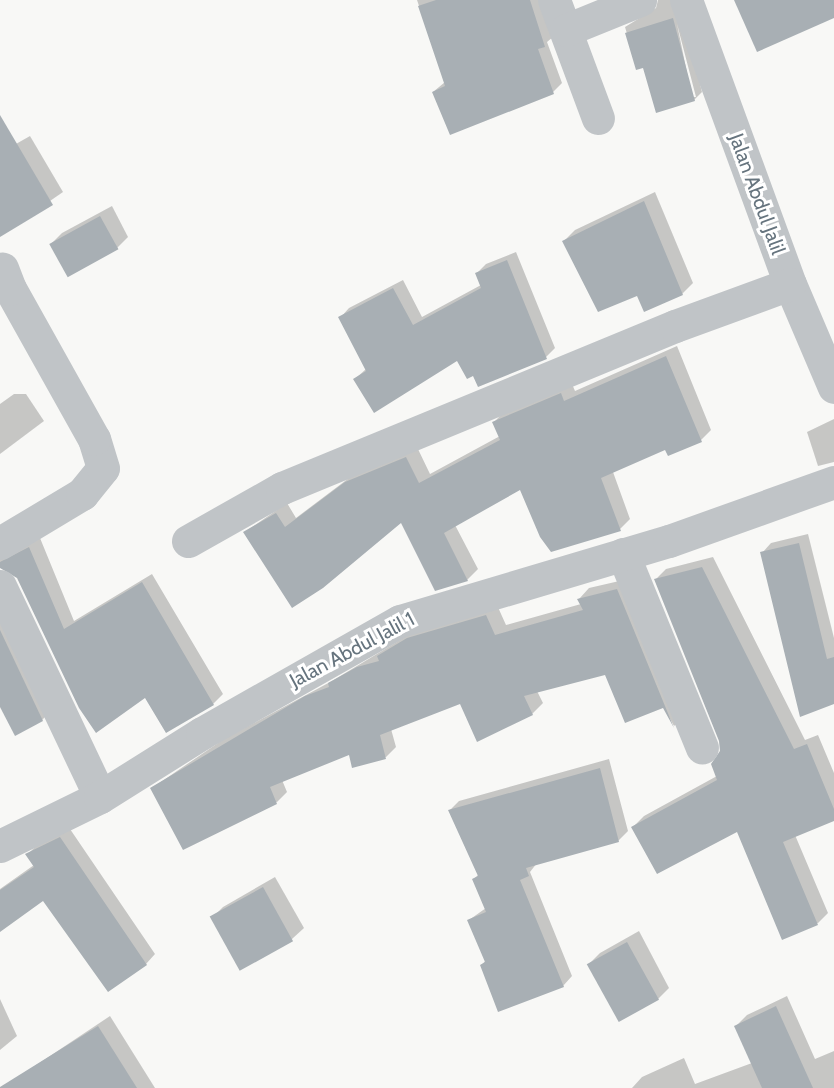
<!DOCTYPE html>
<html>
<head>
<meta charset="utf-8">
<style>
  body { margin:0 }
  #map { position:relative; width:834px; height:1088px; overflow:hidden; background:#f8f8f6; font-family:Cabin,sans-serif }
  div>[style] { position:absolute }
  .shadow>* { inset:0; background:#0003 }
  .building>* { inset:0; background:#a8afb4; transform-origin:0 0 }
  .minor>* { height:33px; margin:-16.5px; padding:0 16.5px; transform-origin:16.5px; border-radius:16.5px; background:#c0c4c7 }
  span { translate:-50% -50%; white-space:nowrap; text-align:center; line-height:1.15; -webkit-text-stroke:6px #fff; paint-order:stroke }
  .street-label { font-size:20px; color:#66747e }
</style>
</head>
<body>
<div id="map">
  <div class="shadow">
    <div style="clip-path:polygon(417px 0,543px 0,553px 37px,547px 42px,562px 83px,553px 92px,433px 92px,445px 82px)"></div>
    <div style="clip-path:polygon(evenodd,658px 0,676px 0,685px 24px,702px 92px,694px 100px,644px 66px,637px 68px,625px 27px,656px 8px,658px 0,677px 24px,696px 97px,692px 97px,677px 24px)"></div>
    <div style="clip-path:polygon(30px 136px,63px 192px,8px 230px,0 218px,0 153px)"></div>
    <div style="clip-path:polygon(655px 192px,693px 283px,682px 294px,638px 294px,564px 241px,575px 230px)"></div>
    <div style="clip-path:polygon(112px 206px,128px 237px,117px 248px,51px 244px,62px 233px)"></div>
    <div style="clip-path:polygon(516px 252px,555px 348px,546px 357px,474px 373px,458px 359px,355px 379px,366px 369px,340px 318px,349px 308px,403px 280px,422px 317px,481px 285px,477px 273px,486px 264px)"></div>
    <div style="clip-path:polygon(677px 346px,711px 430px,701px 440px,666px 448px,613px 472px,630px 519px,620px 529px,521px 488px,455px 525px,478px 569px,467px 580px,402px 521px,245px 532px,287px 503px,296px 518px,357px 472px,417px 447px,430px 474px,500px 436px,494px 422px,505px 411px,572px 384px,575px 391px)"></div>
    <div style="clip-path:polygon(14px 394px,26px 394px,44px 421px,0 454px,0 404px)"></div>
    <div style="clip-path:polygon(834px 419px,834px 462px,818px 466px,807px 432px)"></div>
    <div style="clip-path:polygon(808px 534px,834px 638px,834px 703px,762px 553px,771px 543px)"></div>
    <div style="clip-path:polygon(40px 538px,74px 621px,152px 574px,223px 694px,213px 704px,146px 695px,96px 730px,18px 577px,0 566px,0 547px)"></div>
    <div style="clip-path:polygon(713px 557px,805px 740px,818px 735px,834px 773px,834px 819px,795px 835px,828px 913px,818px 923px,782px 938px,738px 829px,633px 827px,644px 816px,717px 776px,721px 741px,655px 580px,666px 569px)"></div>
    <div style="clip-path:polygon(628px 579px,684px 716px,674px 726px,663px 706px,606px 673px,537px 691px,543px 703px,532px 714px,461px 702px,391px 729px,396px 747px,386px 757px,350px 753px,282px 780px,287px 792px,277px 802px,183px 848px,152px 788px,224px 739px,332px 681px,420px 628px,497px 605px,506px 625px,581px 604px,579px 599px,589px 588px)"></div>
    <div style="clip-path:polygon(0 599px,52px 710px,42px 720px,0 703px)"></div>
    <div style="clip-path:polygon(609px 759px,628px 831px,618px 841px,537px 863px,530px 872px,572px 976px,563px 986px,482px 965px,486px 960px,469px 920px,486px 908px,474px 879px,479px 874px,450px 810px,459px 801px)"></div>
    <div style="clip-path:polygon(70px 829px,155px 954px,146px 964px,44px 899px,0 931px,0 889px,34px 865px,27px 855px,37px 845px)"></div>
    <div style="clip-path:polygon(275px 877px,304px 928px,292px 939px,241px 969px,212px 918px,223px 907px)"></div>
    <div style="clip-path:polygon(639px 931px,669px 988px,658px 999px,589px 964px,600px 953px)"></div>
    <div style="clip-path:polygon(787px 996px,815px 1059px,834px 1051px,834px 1088px,632px 1088px,642px 1077px,684px 1058px,695px 1084px,752px 1063px,736px 1026px,747px 1015px)"></div>
    <div style="clip-path:polygon(0 999px,17px 1036px,0 1050px)"></div>
    <div style="clip-path:polygon(110px 1016px,155px 1088px,40px 1088px,29px 1070px)"></div>
  </div>
  <div class="building">
    <div style="clip-path:polygon(436px 0,530px 0,545px 47px,538px 49px,554px 94px,450px 135px,432px 92px,445px 86px,418px 6px)"></div>
    <div style="clip-path:polygon(734px 0,834px 0,834px 18px,757px 52px)"></div>
    <div style="clip-path:polygon(673px 18px,695px 101px,656px 113px,643px 68px,636px 70px,625px 33px)"></div>
    <div style="clip-path:polygon(0 115px,53px 205px,0 237px)"></div>
    <div style="clip-path:polygon(644px 201px,683px 295px,644px 312px,637px 296px,598px 312px,562px 241px)"></div>
    <div style="left:100px;top:216px;width:38px;height:58px;rotate:61deg"></div>
    <div style="clip-path:polygon(507px 260px,547px 359px,478px 387px,473px 376px,467px 379px,457px 361px,374px 413px,353px 379px,366px 371px,338px 317px,393px 288px,413px 325px,481px 288px,475px 273px)"></div>
    <div style="clip-path:polygon(666px 356px,702px 442px,668px 456px,665px 450px,601px 478px,621px 531px,551px 552px,540px 537px,520px 490px,444px 533px,468px 581px,435px 591px,401px 523px,323px 588px,292px 608px,243px 532px,276px 513px,285px 527px,345px 482px,406px 457px,419px 483px,500px 440px,492px 422px,561px 393px,564px 401px)"></div>
    <div style="clip-path:polygon(799px 543px,827px 659px,834px 657px,834px 704px,800px 717px,760px 552px)"></div>
    <div style="clip-path:polygon(29px 547px,64px 629px,142px 582px,214px 705px,166px 733px,145px 698px,96px 733px,79px 708px,17px 578px,0 568px,0 562px)"></div>
    <div style="clip-path:polygon(702px 567px,794px 749px,807px 744px,834px 809px,834px 821px,783px 842px,818px 925px,782px 940px,737px 832px,657px 874px,631px 827px,717px 780px,711px 764px,720px 751px,719px 741px,654px 579px)"></div>
    <div style="clip-path:polygon(617px 589px,674px 728px,663px 708px,625px 723px,605px 675px,524px 696px,533px 715px,477px 742px,460px 704px,380px 735px,386px 759px,352px 768px,349px 755px,270px 787px,277px 804px,183px 850px,150px 788px,305px 696px,329px 687px,328px 683px,357px 667px,379px 661px,377px 656px,407px 638px,486px 615px,495px 635px,583px 610px,577px 599px)"></div>
    <div style="clip-path:polygon(0 630px,43px 721px,15px 736px,0 707px)"></div>
    <div style="clip-path:polygon(600px 768px,619px 842px,526px 868px,529px 876px,520px 880px,564px 987px,498px 1012px,480px 965px,485px 962px,467px 920px,486px 912px,472px 879px,478px 876px,448px 810px)"></div>
    <div style="clip-path:polygon(60px 837px,147px 965px,108px 992px,43px 901px,0 932px,0 890px,34px 867px,25px 854px)"></div>
    <div style="left:263px;top:887px;width:62px;height:61px;rotate:61deg"></div>
    <div style="left:627px;top:942px;width:66px;height:46px;rotate:61deg"></div>
    <div style="clip-path:polygon(776px 1006px,813px 1088px,762px 1088px,734px 1026px)"></div>
    <div style="clip-path:polygon(98px 1026px,137px 1088px,0 1088px,0 1087px)"></div>
  </div>
  <div class="minor">
    <div style="left:554px;top:0;width:126px;rotate:69.6deg"></div>
    <div style="left:686px;top:0;width:302px;rotate:69.9deg"></div>
    <div style="left:790px;top:284px;width:112px;rotate:66.9deg"></div>
    <div style="left:566px;top:30px;width:80px;rotate:-22.1deg"></div>
    <div style="left:188px;top:541px;width:108px;rotate:-29.4deg"></div>
    <div style="left:282px;top:488px;width:425px;rotate:-22.4deg"></div>
    <div style="left:675px;top:326px;width:122px;rotate:-20.1deg"></div>
    <div style="left:0;top:543px;width:96px;rotate:-30.9deg"></div>
    <div style="left:82px;top:494px;width:33px;rotate:-51deg"></div>
    <div style="left:103px;top:468px;width:30px;rotate:-107deg"></div>
    <div style="left:94px;top:439px;width:172px;rotate:-119.2deg"></div>
    <div style="left:10px;top:289px;width:22px;rotate:-111deg"></div>
    <div style="left:623px;top:554px;width:209px;rotate:67.8deg"></div>
    <div style="left:0;top:586px;width:233px;rotate:64.6deg"></div>
    <div style="left:0;top:846px;width:111px;rotate:-26.1deg"></div>
    <div style="left:100px;top:797px;width:120px;rotate:-32.1deg"></div>
    <div style="left:202px;top:733px;width:227px;rotate:-29.5deg"></div>
    <div style="left:400px;top:621px;width:281px;rotate:-16.6deg"></div>
    <div style="left:669px;top:541px;width:175px;rotate:-19.7deg"></div>
  </div>
  <div class="street-label">
    <span style="left:757px;top:194px;rotate:70deg">Jalan Abdul Jalil</span>
    <span style="left:352px;top:650px;rotate:-28deg">Jalan Abdul Jalil 1</span>
  </div>
</div>
</body>
</html>
